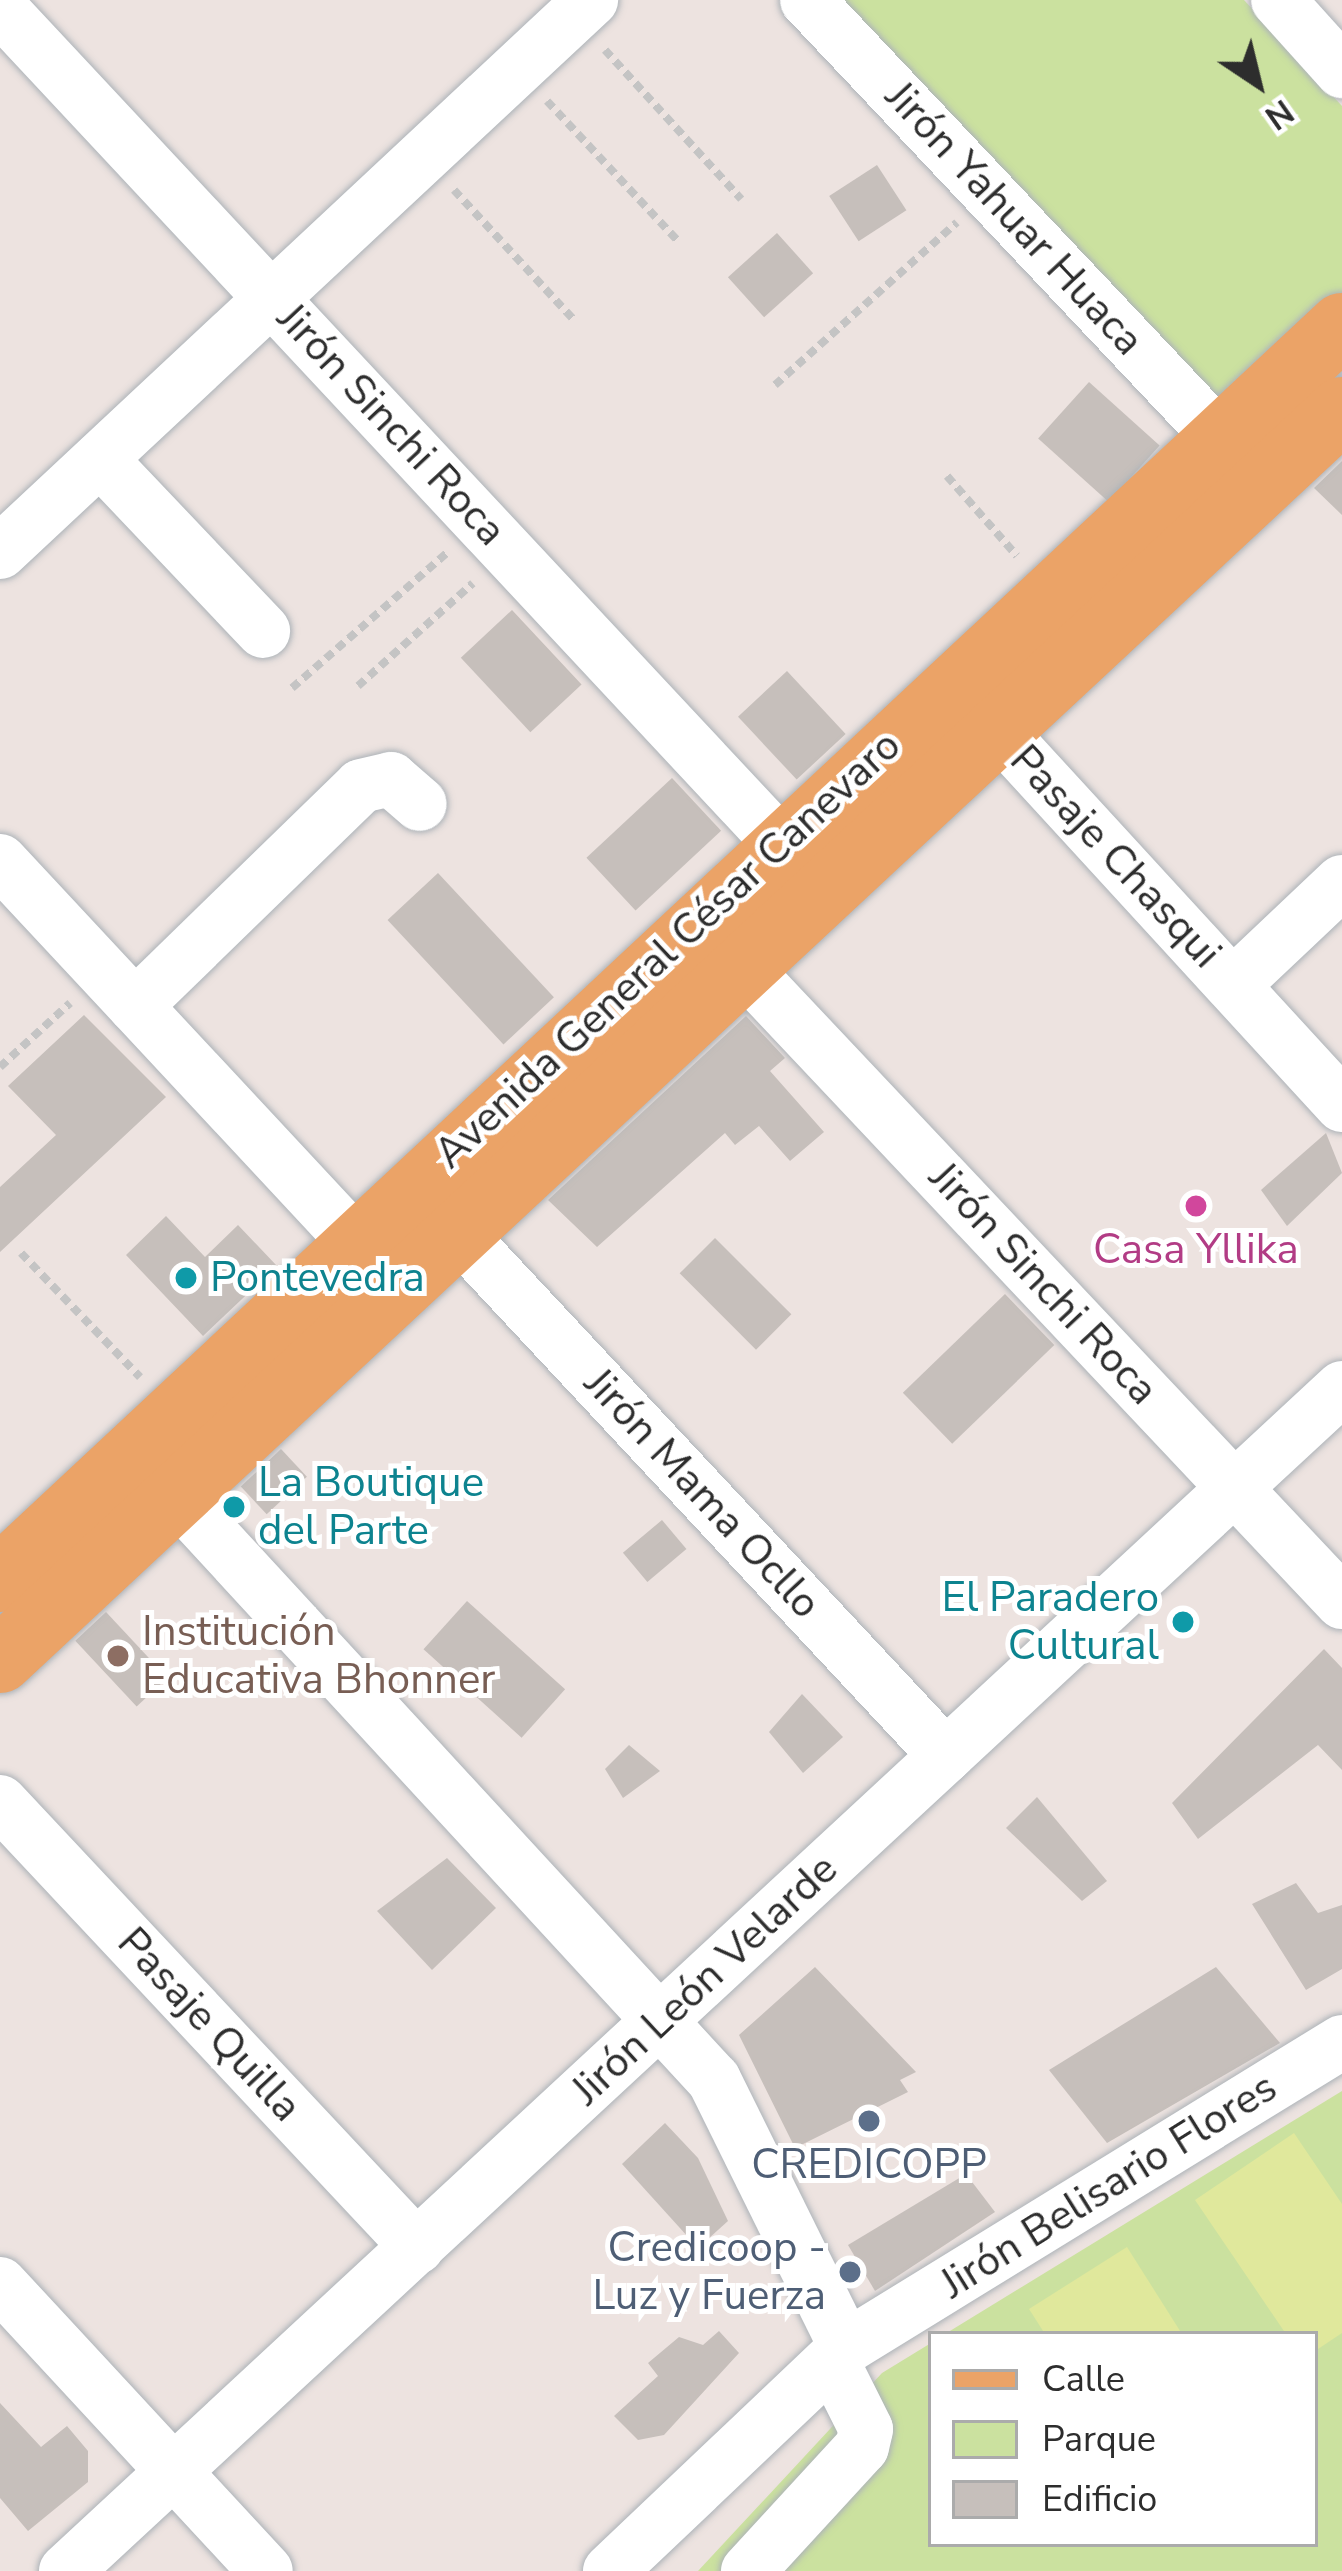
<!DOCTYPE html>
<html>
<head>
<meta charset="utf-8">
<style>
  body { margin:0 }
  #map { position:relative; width:1342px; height:2571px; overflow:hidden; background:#ede3e0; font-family:"Nunito Sans",sans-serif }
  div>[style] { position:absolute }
  .green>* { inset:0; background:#cbe19f }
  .pitch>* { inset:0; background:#e0e89c }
  .building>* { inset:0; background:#c6bfbb; transform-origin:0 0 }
  .path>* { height:8px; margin-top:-4px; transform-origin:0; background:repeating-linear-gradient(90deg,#c4c4c4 0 9px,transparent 0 15px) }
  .roads { filter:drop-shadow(0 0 3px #adb3b8) drop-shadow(0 0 3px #adb3b8) }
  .minor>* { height:54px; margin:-27px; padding:0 27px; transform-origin:27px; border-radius:27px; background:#fff }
  .major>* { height:66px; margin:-33px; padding:0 33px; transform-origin:33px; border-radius:33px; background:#eba367 }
  .dots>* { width:33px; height:33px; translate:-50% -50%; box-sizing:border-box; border:6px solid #fff; border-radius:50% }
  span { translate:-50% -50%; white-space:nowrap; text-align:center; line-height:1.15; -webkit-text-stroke:10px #fff; paint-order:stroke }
  .street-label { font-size:42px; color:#2d2d2d }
  .hotel-label { font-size:42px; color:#b23c85 }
  .culture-label { font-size:42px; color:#0d838f }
  .left { translate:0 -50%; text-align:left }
  .right { translate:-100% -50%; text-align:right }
  .education-label { font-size:42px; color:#785e54 }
  .service-label { font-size:42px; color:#4e5e75 }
  .legend { position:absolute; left:928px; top:2331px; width:390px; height:216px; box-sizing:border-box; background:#fff; border:3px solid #ababab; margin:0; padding:15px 21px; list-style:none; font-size:36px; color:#2d2d2d }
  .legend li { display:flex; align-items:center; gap:24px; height:60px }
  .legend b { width:60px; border:3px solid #ababab }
  .north { position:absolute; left:1198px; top:24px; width:120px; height:120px; -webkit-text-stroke:9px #fff; paint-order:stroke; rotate:145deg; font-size:33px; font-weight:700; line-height:48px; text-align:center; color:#2d2d2d }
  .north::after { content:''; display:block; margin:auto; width:42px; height:54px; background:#2d2d2d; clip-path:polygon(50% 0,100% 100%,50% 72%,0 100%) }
</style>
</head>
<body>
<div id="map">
  <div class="green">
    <div style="clip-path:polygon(836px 0,1244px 0,1342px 106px,1342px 294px,1220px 404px)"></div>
    <div style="clip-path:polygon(1342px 2091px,1342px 2571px,698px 2571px,882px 2373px,931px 2343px,931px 2544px,1315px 2544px,1315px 2334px,945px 2334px)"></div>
  </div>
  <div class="pitch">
    <div style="clip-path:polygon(1294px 2133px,1342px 2204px,1342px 2333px,1315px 2351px,1315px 2334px,1286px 2334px,1195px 2200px)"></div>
    <div style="clip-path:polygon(1127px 2247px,1182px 2334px,1045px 2334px,1029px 2309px)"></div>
  </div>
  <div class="building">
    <div style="left:877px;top:165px;width:54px;height:57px;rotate:57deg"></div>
    <div style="left:777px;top:233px;width:54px;height:66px;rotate:48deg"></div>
    <div style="left:1089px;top:382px;width:95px;height:76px;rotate:42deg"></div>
    <div style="clip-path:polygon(1342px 461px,1342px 515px,1314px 488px)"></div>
    <div style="left:512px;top:610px;width:102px;height:70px;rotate:47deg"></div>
    <div style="left:787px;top:671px;width:86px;height:67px;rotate:47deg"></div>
    <div style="left:672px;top:778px;width:72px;height:117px;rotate:47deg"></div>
    <div style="left:438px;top:873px;width:170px;height:69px;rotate:47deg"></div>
    <div style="clip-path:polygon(84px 1015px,166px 1097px,0 1252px,0 1187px,56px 1135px,8px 1086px)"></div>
    <div style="clip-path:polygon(746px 1016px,785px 1058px,770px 1071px,824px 1132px,790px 1161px,759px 1126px,735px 1145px,725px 1133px,597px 1247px,548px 1200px)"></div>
    <div style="clip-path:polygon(1326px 1133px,1342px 1173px,1287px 1226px,1261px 1190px)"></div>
    <div style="clip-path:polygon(166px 1216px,205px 1257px,238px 1225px,277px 1266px,203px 1336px,126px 1255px)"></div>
    <div style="left:715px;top:1238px;width:108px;height:50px;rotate:45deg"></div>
    <div style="left:1005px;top:1294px;width:71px;height:142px;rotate:46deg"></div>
    <div style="left:281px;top:1449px;width:38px;height:55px;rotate:47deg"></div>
    <div style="left:662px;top:1520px;width:38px;height:51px;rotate:50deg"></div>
    <div style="left:467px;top:1601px;width:132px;height:65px;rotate:42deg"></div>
    <div style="left:106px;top:1612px;width:90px;height:42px;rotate:47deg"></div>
    <div style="clip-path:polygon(1324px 1649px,1342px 1668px,1342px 1770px,1318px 1745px,1198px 1839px,1172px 1803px)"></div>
    <div style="clip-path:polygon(802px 1694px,843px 1737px,803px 1773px,769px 1732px)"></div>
    <div style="clip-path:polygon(629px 1745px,660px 1771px,623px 1798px,605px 1769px)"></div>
    <div style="clip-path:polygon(1037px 1797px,1107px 1881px,1082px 1901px,1006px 1828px)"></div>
    <div style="clip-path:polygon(447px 1858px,496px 1908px,432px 1970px,377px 1911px)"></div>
    <div style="clip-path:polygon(1296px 1883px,1318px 1913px,1342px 1905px,1342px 1969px,1306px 1990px,1252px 1904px)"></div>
    <div style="clip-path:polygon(815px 1967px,916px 2072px,900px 2080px,908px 2092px,795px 2148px,739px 2035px)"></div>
    <div style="clip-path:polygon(1216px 1967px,1280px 2043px,1107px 2143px,1049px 2070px)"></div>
    <div style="clip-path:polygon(665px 2123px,698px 2158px,728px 2221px,698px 2248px,622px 2164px)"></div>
    <div style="clip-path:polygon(966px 2174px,995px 2212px,875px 2291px,848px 2245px)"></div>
    <div style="clip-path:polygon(719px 2331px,739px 2353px,664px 2435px,638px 2440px,614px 2416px,658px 2376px,648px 2363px,679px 2337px,703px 2345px)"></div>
    <div style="clip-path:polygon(0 2403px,41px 2447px,67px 2426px,88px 2451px,88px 2482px,28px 2531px,0 2498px)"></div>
  </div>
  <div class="path">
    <div style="left:605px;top:50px;width:202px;rotate:47.6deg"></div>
    <div style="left:547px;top:101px;width:190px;rotate:46.9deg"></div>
    <div style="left:454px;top:190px;width:178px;rotate:47.3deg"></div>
    <div style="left:775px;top:385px;width:244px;rotate:-41.8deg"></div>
    <div style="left:947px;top:476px;width:106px;rotate:48.8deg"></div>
    <div style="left:358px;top:686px;width:154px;rotate:-41.8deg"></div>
    <div style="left:292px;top:688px;width:208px;rotate:-41.1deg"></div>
    <div style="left:0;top:1067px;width:95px;rotate:-42.4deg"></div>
    <div style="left:21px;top:1253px;width:172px;rotate:46.2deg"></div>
  </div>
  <div class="roads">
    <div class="minor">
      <div style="left:807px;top:0;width:603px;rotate:46.68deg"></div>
      <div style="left:1278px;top:0;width:96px;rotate:48deg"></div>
      <div style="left:0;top:8px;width:1144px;rotate:46.95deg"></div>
      <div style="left:100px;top:459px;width:237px;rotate:46.5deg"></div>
      <div style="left:0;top:552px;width:809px;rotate:-43.05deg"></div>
      <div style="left:998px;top:730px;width:509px;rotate:47.47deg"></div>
      <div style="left:0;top:861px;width:521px;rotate:47.02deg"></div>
      <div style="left:743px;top:967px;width:873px;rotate:46.67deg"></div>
      <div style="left:1233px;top:985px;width:150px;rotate:-43.4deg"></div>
      <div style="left:135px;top:1006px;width:315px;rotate:-44.2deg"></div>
      <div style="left:361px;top:786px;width:31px;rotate:-13deg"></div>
      <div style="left:391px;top:779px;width:38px;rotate:41deg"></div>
      <div style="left:458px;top:1233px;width:715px;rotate:46.98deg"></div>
      <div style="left:176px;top:1496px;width:794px;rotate:47.35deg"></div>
      <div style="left:714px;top:2080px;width:298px;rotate:63.7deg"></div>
      <div style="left:0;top:1802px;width:610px;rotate:46.86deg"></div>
      <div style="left:0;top:2284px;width:391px;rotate:47.2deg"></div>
      <div style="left:66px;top:2571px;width:1740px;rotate:-42.83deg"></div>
      <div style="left:610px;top:2571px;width:325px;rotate:-43.5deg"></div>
      <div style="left:846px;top:2347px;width:582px;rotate:-31.59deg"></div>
      <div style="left:748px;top:2571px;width:168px;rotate:-47.4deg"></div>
      <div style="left:862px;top:2447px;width:18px;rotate:-77deg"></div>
      <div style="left:866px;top:2429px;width:76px;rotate:-116.6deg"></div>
    </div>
    <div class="major">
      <div style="left:0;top:1579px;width:1836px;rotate:-43.04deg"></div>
      <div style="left:0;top:1660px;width:1834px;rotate:-42.97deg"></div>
    </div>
  </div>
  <div class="dots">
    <div style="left:1196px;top:1206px;background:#d1479c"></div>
    <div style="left:186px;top:1278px;background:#0f9aa8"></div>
    <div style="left:234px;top:1507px;background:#0f9aa8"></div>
    <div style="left:1183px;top:1622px;background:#0f9aa8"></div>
    <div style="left:118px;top:1656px;background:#8d6e63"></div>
    <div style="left:869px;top:2121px;background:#5c6f8a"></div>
    <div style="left:850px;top:2272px;background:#5c6f8a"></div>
  </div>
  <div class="street-label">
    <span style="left:1014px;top:219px;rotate:47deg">Jirón Yahuar Huaca</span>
    <span style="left:391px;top:425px;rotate:47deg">Jirón Sinchi Roca</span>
    <span style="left:1115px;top:857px;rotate:47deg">Pasaje Chasqui</span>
    <span style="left:668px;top:950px;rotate:-43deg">Avenida General César Canevaro</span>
    <span style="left:1043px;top:1284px;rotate:47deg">Jirón Sinchi Roca</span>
    <span style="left:702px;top:1494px;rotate:47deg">Jirón Mama Ocllo</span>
    <span style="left:705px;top:1980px;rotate:-43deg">Jirón León Velarde</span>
    <span style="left:209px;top:2025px;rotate:47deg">Pasaje Quilla</span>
    <span style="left:1109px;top:2186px;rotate:-32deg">Jirón Belisario Flores</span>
  </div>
  <div class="hotel-label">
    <span style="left:1196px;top:1250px">Casa Yllika</span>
  </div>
  <div class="culture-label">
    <span class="left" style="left:210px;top:1278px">Pontevedra</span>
    <span class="left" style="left:258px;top:1507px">La Boutique<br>del Parte</span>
    <span class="right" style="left:1159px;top:1622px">El Paradero<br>Cultural</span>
  </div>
  <div class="education-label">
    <span class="left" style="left:142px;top:1656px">Institución<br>Educativa Bhonner</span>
  </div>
  <div class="service-label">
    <span style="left:869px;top:2165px">CREDICOPP</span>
    <span class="right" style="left:826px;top:2272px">Credicoop -<br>Luz y Fuerza</span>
  </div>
  <ul class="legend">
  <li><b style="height:15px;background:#eba367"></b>Calle</li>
  <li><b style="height:33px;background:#cbe19f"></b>Parque</li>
  <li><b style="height:33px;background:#c6bfbb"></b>Edificio</li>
  </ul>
  <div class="north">N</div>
</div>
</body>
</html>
